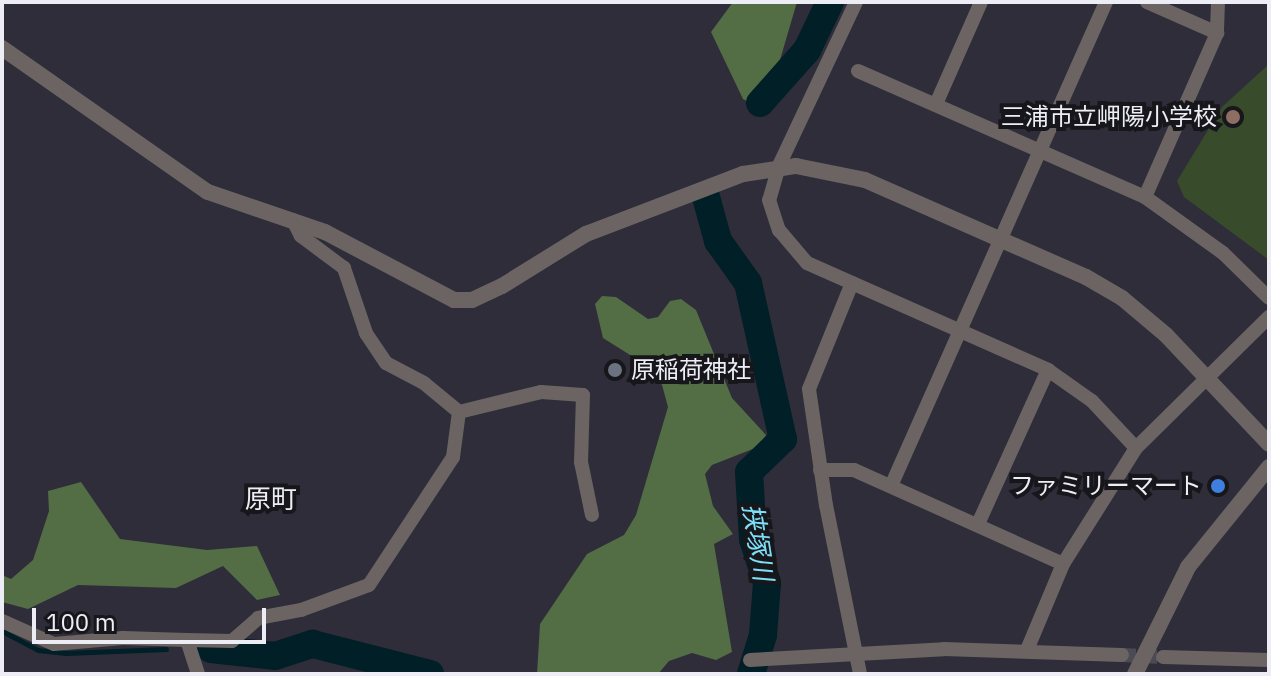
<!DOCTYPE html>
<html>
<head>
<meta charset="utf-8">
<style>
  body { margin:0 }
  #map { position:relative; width:1271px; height:676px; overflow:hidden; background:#2e2d39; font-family:"IBM Plex Sans","Noto Sans JP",sans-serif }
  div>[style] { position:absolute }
  .green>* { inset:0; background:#384c2c }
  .forest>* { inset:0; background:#536d45 }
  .stream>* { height:5px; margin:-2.5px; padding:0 2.5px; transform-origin:2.5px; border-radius:2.5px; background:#001f26 }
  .river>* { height:28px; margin:-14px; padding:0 14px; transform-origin:14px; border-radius:14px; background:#001f26 }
  .minor-tunnel>* { height:14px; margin-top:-7px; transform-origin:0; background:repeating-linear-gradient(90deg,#4b4a55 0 14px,transparent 0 21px) }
  .minor>* { height:14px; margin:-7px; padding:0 7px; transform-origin:7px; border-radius:7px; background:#6b6462 }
  .tertiary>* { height:16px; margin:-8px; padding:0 8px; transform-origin:8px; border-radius:8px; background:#6b6462 }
  .dots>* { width:22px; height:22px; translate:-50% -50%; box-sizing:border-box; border:4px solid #16161b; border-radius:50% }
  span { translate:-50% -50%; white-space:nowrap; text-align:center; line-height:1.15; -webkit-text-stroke:8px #16161b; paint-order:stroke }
  .poi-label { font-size:24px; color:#ededf5 }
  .right { translate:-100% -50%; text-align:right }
  .left { translate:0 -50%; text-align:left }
  .neighbourhood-label { font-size:26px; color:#ededf5 }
  .water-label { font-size:26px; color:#7ee0f8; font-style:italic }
  .frame { position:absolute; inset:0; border:4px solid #ededf5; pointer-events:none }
  .scale { position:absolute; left:32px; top:608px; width:234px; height:36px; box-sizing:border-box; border:4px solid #ededf5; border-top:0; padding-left:10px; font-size:24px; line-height:28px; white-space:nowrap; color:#ededf5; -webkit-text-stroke:6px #16161b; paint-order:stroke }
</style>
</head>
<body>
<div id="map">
  <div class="green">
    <div style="clip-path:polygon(1269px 64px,1269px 260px,1184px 197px,1177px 181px,1222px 107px)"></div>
  </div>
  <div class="forest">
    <div style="clip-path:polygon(733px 2px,797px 2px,765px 111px,743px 99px,711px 32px)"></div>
    <div style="clip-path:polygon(602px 296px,616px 297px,648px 319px,658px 317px,670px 301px,681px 299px,696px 310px,732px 398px,766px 435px,763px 445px,712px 465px,705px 474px,713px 506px,733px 534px,714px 544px,732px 652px,716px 660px,692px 653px,669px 661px,658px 674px,537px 674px,540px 624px,587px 554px,624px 535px,636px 515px,668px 407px,662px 385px,638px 360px,603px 338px,595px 304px)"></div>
    <div style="clip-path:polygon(81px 482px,120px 539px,207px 550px,257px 546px,280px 595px,257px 600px,223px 566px,176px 588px,78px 585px,28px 609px,2px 602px,2px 575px,11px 579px,33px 560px,49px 511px,48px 491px)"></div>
  </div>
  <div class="stream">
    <div style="left:2px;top:631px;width:41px;rotate:27.8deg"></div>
    <div style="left:38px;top:650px;width:28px;rotate:6deg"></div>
    <div style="left:66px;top:653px;width:100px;rotate:-2.3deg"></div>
  </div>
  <div class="river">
    <div style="left:760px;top:103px;width:71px;rotate:-48.4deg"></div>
    <div style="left:807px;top:50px;width:53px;rotate:-64.4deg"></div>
    <div style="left:706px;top:197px;width:46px;rotate:74.7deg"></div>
    <div style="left:718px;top:241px;width:52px;rotate:54.5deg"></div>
    <div style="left:748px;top:283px;width:160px;rotate:77.4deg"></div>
    <div style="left:783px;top:439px;width:47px;rotate:135.9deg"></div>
    <div style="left:749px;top:472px;width:67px;rotate:86.6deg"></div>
    <div style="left:753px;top:539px;width:46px;rotate:72.3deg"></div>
    <div style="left:767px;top:583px;width:52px;rotate:94.4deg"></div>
    <div style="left:763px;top:635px;width:41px;rotate:107.1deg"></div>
    <div style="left:211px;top:649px;width:64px;rotate:6.2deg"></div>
    <div style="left:275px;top:656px;width:40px;rotate:-18deg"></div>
    <div style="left:313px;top:644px;width:121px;rotate:14.4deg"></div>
  </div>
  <div class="minor-tunnel">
    <div style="left:1122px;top:655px;width:41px;rotate:2.8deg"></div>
  </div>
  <div class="minor">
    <div style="left:856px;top:2px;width:181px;rotate:115.2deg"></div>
    <div style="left:779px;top:166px;width:35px;rotate:106deg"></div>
    <div style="left:769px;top:200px;width:32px;rotate:72deg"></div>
    <div style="left:779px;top:230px;width:43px;rotate:49.7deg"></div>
    <div style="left:807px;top:263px;width:264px;rotate:23.9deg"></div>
    <div style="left:1048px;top:370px;width:54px;rotate:35.2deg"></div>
    <div style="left:1092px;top:401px;width:64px;rotate:46.9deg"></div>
    <div style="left:1147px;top:2px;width:77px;rotate:23.9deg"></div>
    <div style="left:1218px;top:2px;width:31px;rotate:92deg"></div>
    <div style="left:1217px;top:33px;width:179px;rotate:113.7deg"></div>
    <div style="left:1145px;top:197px;width:96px;rotate:35.7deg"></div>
    <div style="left:1223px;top:253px;width:64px;rotate:44.4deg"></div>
    <div style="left:858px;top:71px;width:313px;rotate:23.7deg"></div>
    <div style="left:936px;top:104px;width:111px;rotate:-66.2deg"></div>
    <div style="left:852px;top:283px;width:114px;rotate:112.1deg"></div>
    <div style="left:809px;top:389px;width:117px;rotate:81.7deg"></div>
    <div style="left:826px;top:505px;width:172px;rotate:78.6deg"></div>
    <div style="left:459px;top:412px;width:84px;rotate:-13.7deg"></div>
    <div style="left:541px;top:392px;width:42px;rotate:4.1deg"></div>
    <div style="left:583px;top:395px;width:67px;rotate:91.7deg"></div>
    <div style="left:581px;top:462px;width:54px;rotate:78.3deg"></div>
    <div style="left:820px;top:470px;width:34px"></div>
    <div style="left:854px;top:470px;width:229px;rotate:24.2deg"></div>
    <div style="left:891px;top:486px;width:530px;rotate:-66.05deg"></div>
    <div style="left:978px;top:524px;width:169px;rotate:-65.6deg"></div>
    <div style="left:2px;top:621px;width:57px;rotate:23.9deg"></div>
    <div style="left:54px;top:644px;width:69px;rotate:-5deg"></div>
    <div style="left:123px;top:638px;width:64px;rotate:1.8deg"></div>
    <div style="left:187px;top:640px;width:36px;rotate:72deg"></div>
    <div style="left:187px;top:640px;width:45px;rotate:1.3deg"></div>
    <div style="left:232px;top:641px;width:35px;rotate:-41deg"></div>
    <div style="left:258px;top:618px;width:44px;rotate:-10.5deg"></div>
    <div style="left:301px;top:610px;width:72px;rotate:-20.2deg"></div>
    <div style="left:369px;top:585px;width:153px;rotate:-56.7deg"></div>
    <div style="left:453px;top:457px;width:45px;rotate:-82.4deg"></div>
    <div style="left:459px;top:412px;width:45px;rotate:-140.4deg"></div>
    <div style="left:424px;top:383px;width:43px;rotate:-152.2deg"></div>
    <div style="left:386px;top:363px;width:36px;rotate:-124deg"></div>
    <div style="left:366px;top:333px;width:69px;rotate:-108.7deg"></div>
    <div style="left:344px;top:268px;width:54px;rotate:-143.3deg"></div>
    <div style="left:301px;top:236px;width:18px;rotate:-117deg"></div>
    <div style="left:1027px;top:650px;width:93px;rotate:-67.3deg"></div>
    <div style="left:1063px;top:564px;width:137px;rotate:-57.8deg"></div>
    <div style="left:1136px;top:448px;width:187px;rotate:-44.6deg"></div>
    <div style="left:1163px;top:657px;width:106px;rotate:1.6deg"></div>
    <div style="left:750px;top:660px;width:194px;rotate:-3.2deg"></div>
    <div style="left:944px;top:649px;width:178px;rotate:1.9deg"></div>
  </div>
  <div class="tertiary">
    <div style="left:2px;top:48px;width:251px;rotate:35deg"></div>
    <div style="left:208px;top:192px;width:124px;rotate:18.9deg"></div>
    <div style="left:325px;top:232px;width:146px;rotate:27.8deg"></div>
    <div style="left:454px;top:300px;width:18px"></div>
    <div style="left:472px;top:300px;width:33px;rotate:-25deg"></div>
    <div style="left:502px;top:286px;width:99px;rotate:-31.8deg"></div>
    <div style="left:586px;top:234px;width:168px;rotate:-20.9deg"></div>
    <div style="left:743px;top:174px;width:54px;rotate:-8.6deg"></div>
    <div style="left:796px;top:166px;width:70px;rotate:11.5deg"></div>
    <div style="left:865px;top:180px;width:241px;rotate:23.7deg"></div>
    <div style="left:1086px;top:277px;width:42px;rotate:30.3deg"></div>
    <div style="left:1122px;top:298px;width:57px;rotate:40.1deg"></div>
    <div style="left:1166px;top:335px;width:150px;rotate:46.6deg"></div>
    <div style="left:1135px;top:674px;width:119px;rotate:-63.6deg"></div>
    <div style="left:1188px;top:567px;width:129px;rotate:-51deg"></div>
  </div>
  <div class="dots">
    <div style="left:1233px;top:117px;background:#8d6e63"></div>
    <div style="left:615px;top:370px;background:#6b7280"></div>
    <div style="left:1218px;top:486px;background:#3f7fe0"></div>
  </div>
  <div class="poi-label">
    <span class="right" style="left:1217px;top:117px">三浦市立岬陽小学校</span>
    <span class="left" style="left:631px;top:370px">原稲荷神社</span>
    <span class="right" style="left:1202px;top:486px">ファミリーマート</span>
  </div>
  <div class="neighbourhood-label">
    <span style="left:271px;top:499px">原町</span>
  </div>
  <div class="water-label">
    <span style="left:758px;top:542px;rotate:81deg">挟塚川</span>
  </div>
  <div class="frame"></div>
  <div class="scale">100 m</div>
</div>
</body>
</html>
